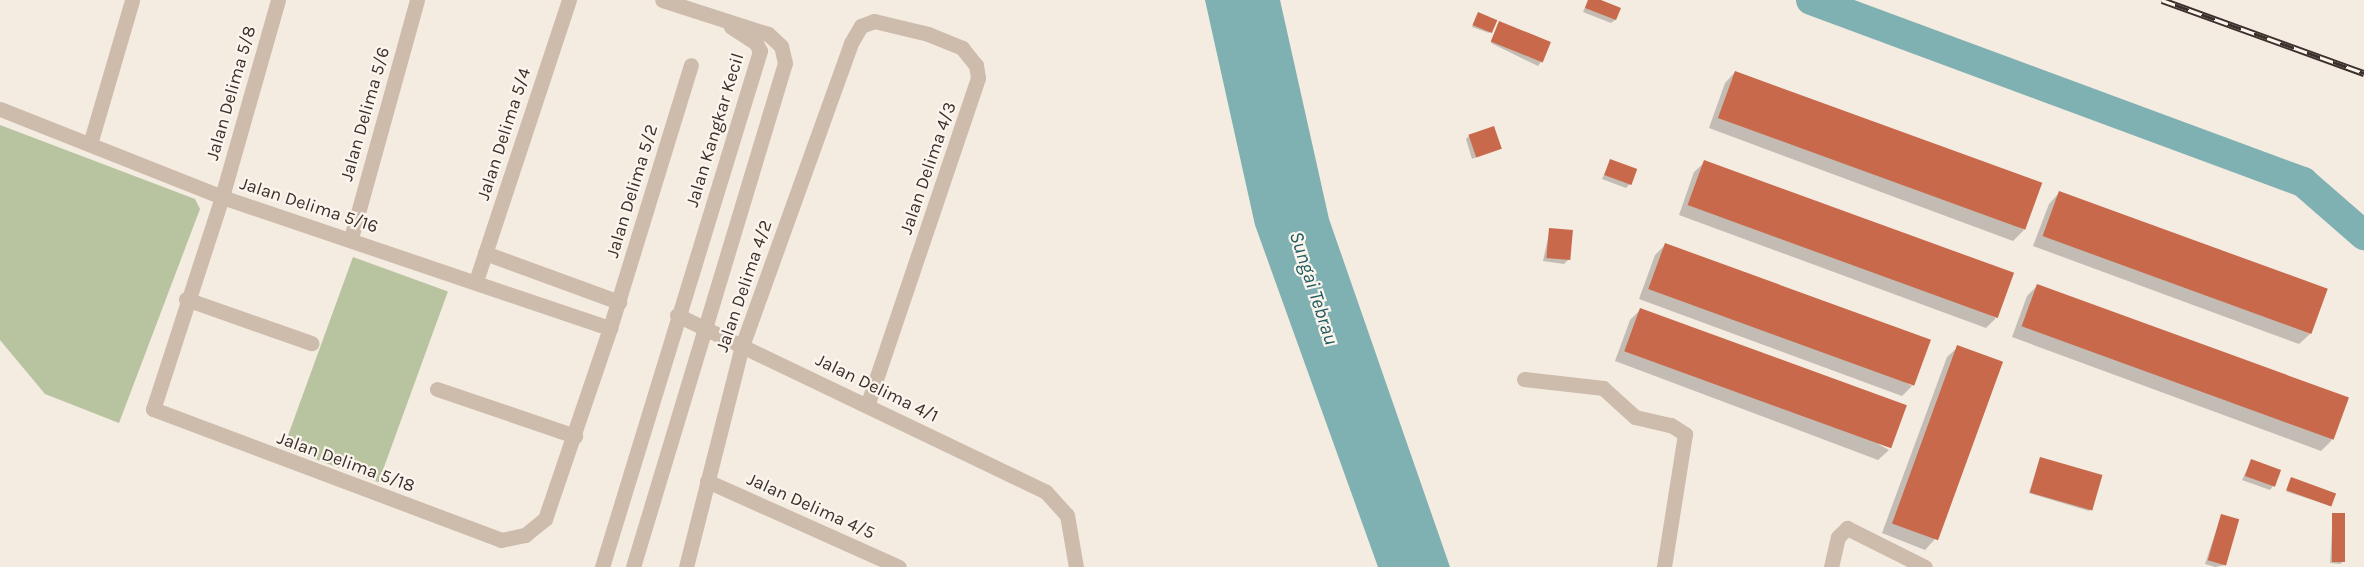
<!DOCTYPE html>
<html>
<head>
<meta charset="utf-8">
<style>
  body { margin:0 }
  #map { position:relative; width:2364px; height:567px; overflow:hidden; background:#f4ebe1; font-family:Karla,sans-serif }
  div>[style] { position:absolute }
  .green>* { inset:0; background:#b8c4a0; transform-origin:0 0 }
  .water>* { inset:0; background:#7fb0b2 }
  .shadow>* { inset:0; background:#0003; transform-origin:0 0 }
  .river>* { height:30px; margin:-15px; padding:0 15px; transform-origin:15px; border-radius:15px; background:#7fb0b2 }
  .building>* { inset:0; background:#c8694b; transform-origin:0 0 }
  .minor>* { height:15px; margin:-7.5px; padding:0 7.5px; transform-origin:7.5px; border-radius:7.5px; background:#cdbbac }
  .tertiary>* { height:15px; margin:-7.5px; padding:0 7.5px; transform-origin:7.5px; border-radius:7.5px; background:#cdbbac }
  .rail>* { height:7px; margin-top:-3.5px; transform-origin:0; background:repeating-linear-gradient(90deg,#fbf5ee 0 14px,#3b302b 0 28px); box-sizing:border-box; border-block:2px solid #3b302b }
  span { translate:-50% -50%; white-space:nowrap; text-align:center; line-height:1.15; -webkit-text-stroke:4.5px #fbf5ee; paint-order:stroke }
  .street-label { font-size:18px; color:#3b302b }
  .water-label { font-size:20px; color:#1f5a5e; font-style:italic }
</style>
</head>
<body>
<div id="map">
  <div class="green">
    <div style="clip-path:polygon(0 125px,195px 199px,200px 209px,119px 423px,45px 394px,0 340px)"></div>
    <div style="left:353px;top:257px;width:101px;height:203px;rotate:20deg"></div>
  </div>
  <div class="water">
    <div style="clip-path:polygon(1205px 0,1280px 0,1329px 219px,1450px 567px,1378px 567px,1255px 225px)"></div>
  </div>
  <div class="shadow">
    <div style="clip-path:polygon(1588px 0,1619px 9px,1615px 20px,1611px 23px,1583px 12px)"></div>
    <div style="clip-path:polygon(1477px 15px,1490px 32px,1489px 33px,1472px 27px)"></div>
    <div style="clip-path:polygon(1498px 24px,1541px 62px,1538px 66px,1491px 43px)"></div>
    <div style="clip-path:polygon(1735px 72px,2024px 230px,2013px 241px,1709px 128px,1725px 83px)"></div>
    <div style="clip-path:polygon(1469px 136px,1500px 148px,1472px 159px,1466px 139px)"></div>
    <div style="clip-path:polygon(1610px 161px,1630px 184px,1626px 188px,1602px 179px)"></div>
    <div style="clip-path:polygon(1705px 162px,1996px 318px,1986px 328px,1679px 215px,1694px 172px)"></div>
    <div style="clip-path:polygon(2059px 193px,2310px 334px,2299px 344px,2033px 246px,2049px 204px)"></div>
    <div style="clip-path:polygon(1550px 229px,1568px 260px,1564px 264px,1543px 261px)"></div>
    <div style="clip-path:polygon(1665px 245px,1912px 386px,1902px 396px,1639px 299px,1655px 255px)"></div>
    <div style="clip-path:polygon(2038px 285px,2346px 400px,2331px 441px,2321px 451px,2012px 337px,2027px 296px)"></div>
    <div style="clip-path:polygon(1641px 309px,1889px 450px,1878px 460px,1615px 361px,1630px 320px)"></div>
    <div style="clip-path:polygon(1958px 347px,1935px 539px,1925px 550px,1882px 533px,1947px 357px)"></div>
    <div style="clip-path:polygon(2040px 458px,2090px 510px,2089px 511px,2029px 493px)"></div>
    <div style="clip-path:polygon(2251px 461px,2273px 486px,2270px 490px,2242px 480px)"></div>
    <div style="left:2290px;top:480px;width:46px;height:12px;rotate:18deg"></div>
    <div style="clip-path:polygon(2333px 514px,2342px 562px,2341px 564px,2330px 563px)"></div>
    <div style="clip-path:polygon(2221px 516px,2225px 565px,2215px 567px,2205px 564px)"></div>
  </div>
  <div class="river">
    <div style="left:1811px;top:0;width:525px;rotate:20.3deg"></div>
    <div style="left:2303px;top:182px;width:81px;rotate:41deg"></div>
  </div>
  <div class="building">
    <div style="clip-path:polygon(1588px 0,1601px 0,1621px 8px,1616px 20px,1585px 8px)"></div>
    <div style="left:1478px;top:12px;width:21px;height:14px;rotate:23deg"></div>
    <div style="left:1499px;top:21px;width:56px;height:22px;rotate:22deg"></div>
    <div style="left:1735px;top:71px;width:327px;height:50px;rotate:20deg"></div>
    <div style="left:1494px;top:126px;width:24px;height:27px;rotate:71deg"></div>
    <div style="left:1610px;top:159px;width:29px;height:17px;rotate:20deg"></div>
    <div style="left:1704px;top:160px;width:330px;height:48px;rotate:20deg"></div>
    <div style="left:2059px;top:191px;width:286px;height:48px;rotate:20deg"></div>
    <div style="left:1549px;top:228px;width:24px;height:30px;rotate:5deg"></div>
    <div style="left:1665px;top:243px;width:283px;height:49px;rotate:20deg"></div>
    <div style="left:2037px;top:284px;width:332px;height:45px;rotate:20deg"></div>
    <div style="left:1640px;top:308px;width:284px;height:46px;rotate:20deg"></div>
    <div style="left:1957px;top:345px;width:49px;height:190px;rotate:20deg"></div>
    <div style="left:2040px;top:457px;width:65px;height:37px;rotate:16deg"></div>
    <div style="left:2251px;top:459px;width:32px;height:18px;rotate:20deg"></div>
    <div style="left:2291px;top:477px;width:48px;height:14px;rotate:20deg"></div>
    <div style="left:2332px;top:513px;width:13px;height:49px"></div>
    <div style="left:2221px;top:514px;width:19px;height:48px;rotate:16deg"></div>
  </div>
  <div class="minor">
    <div style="left:278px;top:0;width:205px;rotate:105.9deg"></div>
    <div style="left:222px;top:197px;width:223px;rotate:108deg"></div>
    <div style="left:153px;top:409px;width:372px;rotate:20.6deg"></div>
    <div style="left:501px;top:540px;width:25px;rotate:-12deg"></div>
    <div style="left:525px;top:535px;width:26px;rotate:-39deg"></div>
    <div style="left:545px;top:519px;width:202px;rotate:-71.2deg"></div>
    <div style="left:610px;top:328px;width:275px;rotate:-72.9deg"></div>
    <div style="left:0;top:109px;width:239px;rotate:21.6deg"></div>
    <div style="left:222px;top:197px;width:410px;rotate:18.7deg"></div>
    <div style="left:90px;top:144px;width:150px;rotate:-73.7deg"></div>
    <div style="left:351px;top:238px;width:247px;rotate:-74.5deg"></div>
    <div style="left:485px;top:253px;width:143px;rotate:20.1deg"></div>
    <div style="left:476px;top:281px;width:296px;rotate:-71.7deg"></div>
    <div style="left:186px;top:299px;width:133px;rotate:19.4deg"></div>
    <div style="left:677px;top:315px;width:409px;rotate:25.6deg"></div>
    <div style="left:1046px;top:492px;width:31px;rotate:48deg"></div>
    <div style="left:1067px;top:515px;width:53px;rotate:80.2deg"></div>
    <div style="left:1524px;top:379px;width:80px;rotate:6.5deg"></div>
    <div style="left:1603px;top:388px;width:43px;rotate:42.2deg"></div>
    <div style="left:1635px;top:417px;width:37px;rotate:13deg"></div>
    <div style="left:1671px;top:425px;width:17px;rotate:33deg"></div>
    <div style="left:1685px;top:434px;width:135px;rotate:99deg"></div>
    <div style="left:437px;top:389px;width:146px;rotate:18.8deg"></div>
    <div style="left:707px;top:481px;width:210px;rotate:24.1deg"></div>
    <div style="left:686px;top:567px;width:228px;rotate:-75.8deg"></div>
    <div style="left:742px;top:346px;width:322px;rotate:-70.2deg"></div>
    <div style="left:851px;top:43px;width:20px;rotate:-60deg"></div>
    <div style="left:861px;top:26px;width:14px;rotate:-21deg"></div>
    <div style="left:874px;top:21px;width:56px;rotate:13.5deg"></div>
    <div style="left:928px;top:34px;width:37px;rotate:22deg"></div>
    <div style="left:962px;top:48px;width:22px;rotate:51deg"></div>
    <div style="left:976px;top:65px;width:13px;rotate:81deg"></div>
    <div style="left:978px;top:78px;width:345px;rotate:108.7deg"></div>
    <div style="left:1831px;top:567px;width:31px;rotate:-77deg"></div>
    <div style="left:1838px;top:537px;width:13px;rotate:-45deg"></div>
    <div style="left:1847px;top:528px;width:87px;rotate:26.6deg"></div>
  </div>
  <div class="tertiary">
    <div style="left:602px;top:567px;width:540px;rotate:-72.98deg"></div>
    <div style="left:760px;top:51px;width:9px;rotate:-117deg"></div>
    <div style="left:756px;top:43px;width:30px;rotate:-147deg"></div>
    <div style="left:633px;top:567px;width:526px;rotate:-73.22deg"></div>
    <div style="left:785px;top:63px;width:17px;rotate:-103deg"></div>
    <div style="left:781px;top:46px;width:18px;rotate:-137deg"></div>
    <div style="left:768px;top:34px;width:111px;rotate:-162.2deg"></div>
  </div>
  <div class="rail">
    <div style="left:2162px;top:0;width:215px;rotate:19.9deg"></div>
  </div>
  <div class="street-label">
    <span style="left:231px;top:93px;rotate:-74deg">Jalan Delima 5/8</span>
    <span style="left:365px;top:114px;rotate:-74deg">Jalan Delima 5/6</span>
    <span style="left:715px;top:130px;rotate:-73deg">Jalan Kangkar Kecil</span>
    <span style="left:504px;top:134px;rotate:-72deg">Jalan Delima 5/4</span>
    <span style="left:928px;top:168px;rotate:-71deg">Jalan Delima 4/3</span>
    <span style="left:632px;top:191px;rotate:-73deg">Jalan Delima 5/2</span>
    <span style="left:309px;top:205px;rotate:18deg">Jalan Delima 5/16</span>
    <span style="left:744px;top:286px;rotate:-71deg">Jalan Delima 4/2</span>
    <span style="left:877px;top:388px;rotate:26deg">Jalan Delima 4/1</span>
    <span style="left:346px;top:462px;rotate:20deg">Jalan Delima 5/18</span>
    <span style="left:811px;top:506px;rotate:24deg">Jalan Delima 4/5</span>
  </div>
  <div class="water-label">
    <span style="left:1314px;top:288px;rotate:72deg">Sungai Tebrau</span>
  </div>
</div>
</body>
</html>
